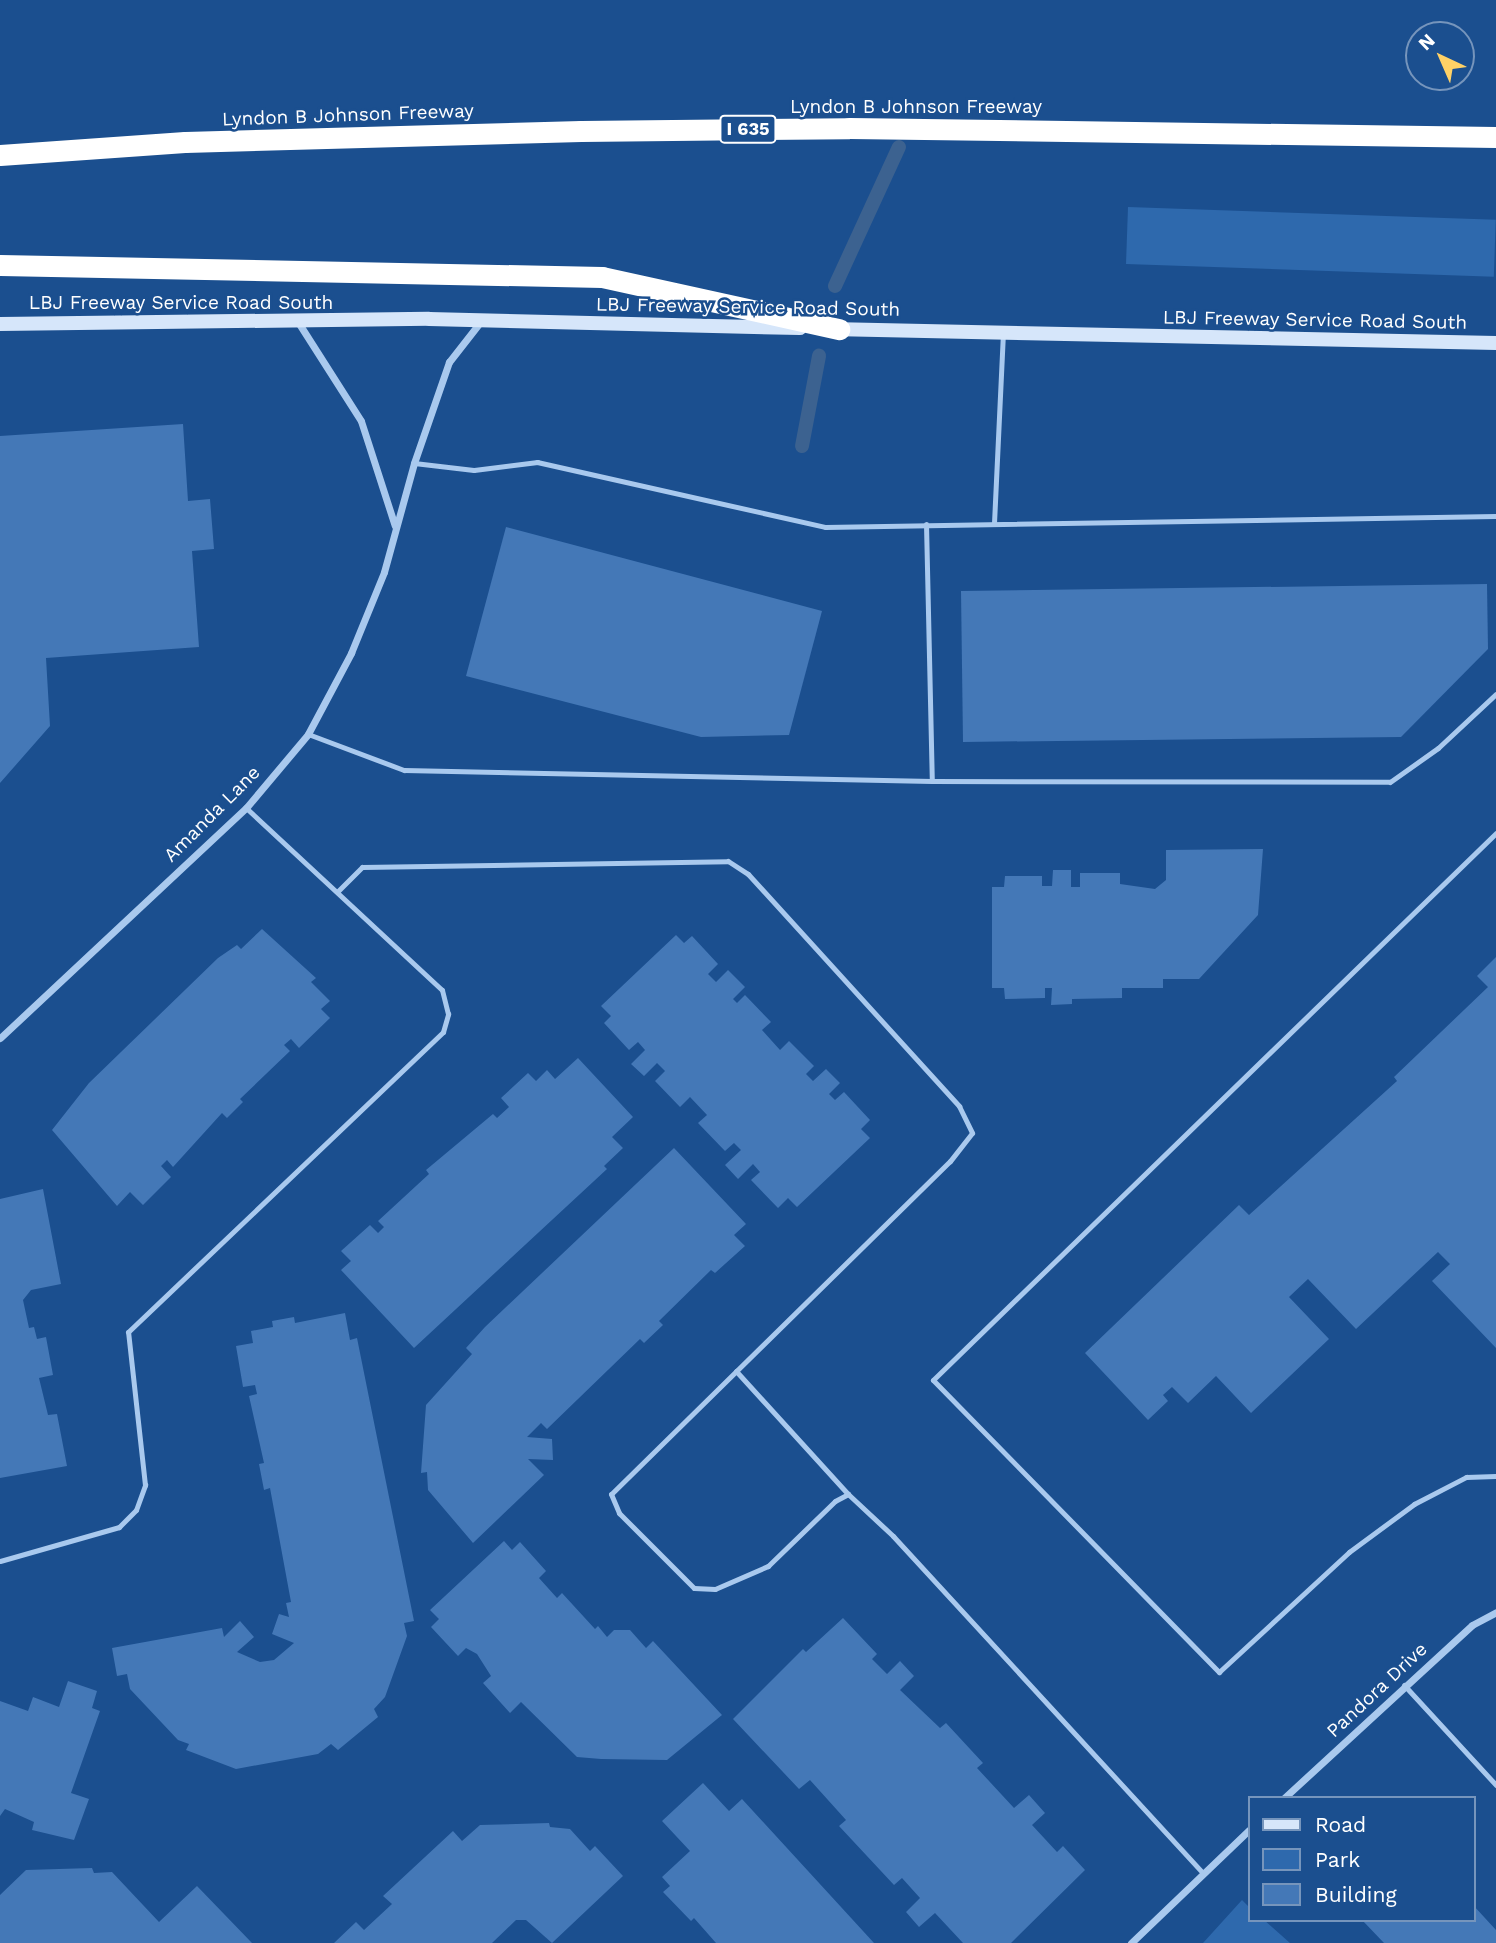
<!DOCTYPE html>
<html>
<head>
<meta charset="utf-8">
<style>
  body { margin:0 }
  #map { position:relative; width:1496px; height:1943px; overflow:hidden; background:#1b4f8f; font-family:"Work Sans",sans-serif }
  div>[style] { position:absolute }
  .green>* { inset:0; background:#2e69ad; transform-origin:0 0 }
  .stream>* { height:14px; margin:-7px; padding:0 7px; transform-origin:7px; border-radius:7px; background:#3c6290 }
  .building>* { inset:0; background:#4478b7 }
  .service>* { height:5px; margin:-2.5px; padding:0 2.5px; transform-origin:2.5px; border-radius:2.5px; background:#a9c9ee }
  .minor>* { height:7px; margin:-3.5px; padding:0 3.5px; transform-origin:3.5px; border-radius:3.5px; background:#a9c9ee }
  .secondary>* { height:14px; margin:-7px; padding:0 7px; transform-origin:7px; border-radius:7px; background:#d6e6fa }
  .motorway>* { height:21px; margin:-10.5px; padding:0 10.5px; transform-origin:10.5px; border-radius:10.5px; background:#fff }
  span { translate:-50% -50%; white-space:nowrap; text-align:center; line-height:1.15; -webkit-text-stroke:5px #1b4f8f; paint-order:stroke }
  .shield-label span { padding:2px 5px; background:#1b4f8f; border:2px solid; border-radius:5px; -webkit-text-stroke-width:0 }
  .shield-label { font-size:18px; color:#fff; font-weight:700 }
  .street-label { font-size:19px; color:#fff }
  .legend { position:absolute; left:1248px; top:1796px; width:228px; height:126px; box-sizing:border-box; background:#1b4f8f; border:2px solid #7695bc; margin:0; padding:9px 12px; list-style:none; font-size:21px; color:#fff }
  .legend li { display:flex; align-items:center; gap:14px; height:35px }
  .legend b { width:35px; border:2px solid #7695bc }
  .north { position:absolute; left:1405px; top:21px; width:70px; height:70px; box-sizing:border-box; background:#1b4f8f; border:2px solid #7695bc; border-radius:50%; rotate:316deg; font-size:19px; font-weight:700; line-height:28px; text-align:center; color:#fff }
  .north::after { content:''; display:block; margin:auto; width:24px; height:32px; background:#ffd166; clip-path:polygon(50% 0,100% 100%,50% 72%,0 100%) }
</style>
</head>
<body>
<div id="map">
  <div class="green">
    <div style="left:1128px;top:207px;width:368px;height:57px;rotate:2deg"></div>
    <div style="clip-path:polygon(1242px 1900px,1249px 1907px,1249px 1920px,1264px 1920px,1290px 1943px,1203px 1943px)"></div>
  </div>
  <div class="stream">
    <div style="left:835px;top:286px;width:153px;rotate:-65.3deg"></div>
    <div style="left:802px;top:446px;width:92px;rotate:-79.3deg"></div>
  </div>
  <div class="building">
    <div style="clip-path:polygon(183px 424px,188px 501px,210px 499px,214px 549px,192px 551px,199px 647px,46px 658px,50px 726px,0 783px,0 436px)"></div>
    <div style="clip-path:polygon(506px 527px,822px 611px,789px 735px,701px 737px,466px 676px)"></div>
    <div style="clip-path:polygon(1487px 584px,1488px 649px,1401px 737px,963px 742px,961px 591px)"></div>
    <div style="clip-path:polygon(1263px 849px,1258px 915px,1199px 979px,1163px 979px,1163px 988px,1122px 988px,1122px 998px,1072px 999px,1072px 1004px,1051px 1005px,1052px 988px,1045px 988px,1045px 998px,1005px 999px,1004px 988px,992px 988px,992px 887px,1004px 887px,1005px 876px,1042px 876px,1042px 886px,1052px 886px,1053px 870px,1071px 870px,1071px 887px,1080px 887px,1080px 873px,1120px 873px,1120px 884px,1155px 889px,1166px 880px,1166px 850px)"></div>
    <div style="clip-path:polygon(262px 929px,316px 978px,311px 982px,330px 1001px,321px 1009px,330px 1018px,299px 1048px,291px 1039px,284px 1045px,290px 1051px,240px 1099px,243px 1102px,227px 1118px,222px 1113px,173px 1167px,167px 1160px,161px 1166px,171px 1177px,143px 1205px,130px 1192px,117px 1206px,52px 1130px,89px 1083px,218px 958px,237px 945px,241px 949px)"></div>
    <div style="clip-path:polygon(676px 935px,684px 943px,692px 936px,718px 964px,708px 974px,716px 982px,728px 970px,745px 987px,733px 999px,737px 1003px,745px 995px,771px 1022px,762px 1030px,780px 1050px,789px 1041px,814px 1066px,806px 1074px,813px 1081px,826px 1069px,840px 1083px,829px 1094px,835px 1100px,844px 1092px,870px 1120px,861px 1129px,870px 1138px,797px 1207px,788px 1198px,778px 1208px,751px 1180px,760px 1172px,753px 1164px,738px 1179px,725px 1165px,741px 1150px,734px 1143px,725px 1151px,698px 1123px,707px 1115px,690px 1097px,680px 1107px,655px 1081px,665px 1071px,657px 1063px,644px 1076px,631px 1064px,645px 1050px,638px 1042px,629px 1050px,604px 1023px,611px 1016px,601px 1006px)"></div>
    <div style="clip-path:polygon(1496px 957px,1496px 1348px,1432px 1281px,1450px 1264px,1438px 1252px,1356px 1329px,1308px 1279px,1289px 1297px,1329px 1339px,1251px 1413px,1216px 1376px,1188px 1403px,1172px 1387px,1163px 1395px,1168px 1401px,1148px 1420px,1085px 1353px,1239px 1205px,1249px 1215px,1397px 1081px,1394px 1077px,1488px 987px,1477px 976px)"></div>
    <div style="clip-path:polygon(578px 1058px,633px 1117px,612px 1137px,623px 1148px,604px 1166px,607px 1169px,414px 1348px,341px 1270px,351px 1261px,341px 1251px,370px 1225px,378px 1233px,384px 1227px,378px 1221px,429px 1174px,426px 1170px,493px 1114px,497px 1118px,509px 1107px,501px 1098px,528px 1073px,536px 1081px,547px 1070px,555px 1079px)"></div>
    <div style="clip-path:polygon(674px 1148px,746px 1224px,734px 1235px,745px 1246px,715px 1273px,711px 1270px,659px 1321px,663px 1325px,644px 1343px,640px 1339px,547px 1429px,541px 1423px,527px 1437px,552px 1439px,553px 1460px,528px 1459px,544px 1475px,473px 1543px,428px 1490px,427px 1472px,421px 1473px,426px 1405px,472px 1354px,466px 1348px,485px 1327px)"></div>
    <div style="clip-path:polygon(43px 1189px,61px 1284px,31px 1290px,23px 1300px,29px 1328px,34px 1327px,37px 1339px,46px 1337px,53px 1375px,39px 1378px,48px 1415px,57px 1414px,67px 1466px,0 1478px,0 1199px)"></div>
    <div style="clip-path:polygon(345px 1313px,350px 1340px,357px 1338px,414px 1621px,404px 1623px,407px 1636px,385px 1697px,374px 1709px,378px 1717px,338px 1750px,331px 1744px,318px 1754px,236px 1769px,186px 1750px,189px 1744px,178px 1740px,130px 1689px,127px 1674px,117px 1676px,112px 1648px,222px 1628px,224px 1637px,240px 1621px,254px 1637px,237px 1652px,260px 1662px,274px 1660px,294px 1643px,272px 1634px,279px 1614px,289px 1617px,286px 1603px,291px 1602px,270px 1488px,264px 1490px,259px 1464px,264px 1463px,249px 1396px,257px 1394px,255px 1385px,243px 1387px,236px 1346px,253px 1343px,251px 1331px,273px 1327px,272px 1321px,294px 1317px,295px 1323px)"></div>
    <div style="clip-path:polygon(504px 1541px,512px 1550px,520px 1542px,546px 1571px,539px 1578px,557px 1598px,562px 1593px,595px 1629px,598px 1626px,607px 1637px,614px 1630px,630px 1630px,646px 1648px,653px 1641px,722px 1715px,667px 1760px,601px 1759px,577px 1757px,521px 1702px,510px 1713px,483px 1683px,491px 1676px,477px 1654px,466px 1648px,458px 1656px,431px 1627px,439px 1619px,430px 1610px)"></div>
    <div style="clip-path:polygon(843px 1618px,877px 1654px,872px 1659px,887px 1674px,900px 1661px,914px 1676px,900px 1690px,940px 1728px,946px 1723px,983px 1763px,977px 1768px,1014px 1808px,1029px 1795px,1045px 1813px,1032px 1825px,1057px 1852px,1063px 1846px,1085px 1870px,1011px 1943px,963px 1943px,935px 1913px,919px 1927px,906px 1912px,920px 1898px,902px 1878px,894px 1885px,839px 1826px,846px 1820px,810px 1780px,799px 1789px,733px 1719px,803px 1649px,806px 1652px)"></div>
    <div style="clip-path:polygon(68px 1681px,97px 1691px,92px 1708px,100px 1711px,71px 1793px,89px 1799px,74px 1840px,32px 1830px,34px 1822px,5px 1809px,0 1816px,0 1701px,28px 1711px,33px 1697px,59px 1707px)"></div>
    <div style="clip-path:polygon(703px 1783px,729px 1811px,742px 1799px,874px 1943px,716px 1943px,694px 1918px,691px 1921px,663px 1892px,670px 1886px,662px 1877px,690px 1851px,662px 1821px)"></div>
    <div style="clip-path:polygon(549px 1823px,550px 1827px,570px 1829px,590px 1851px,595px 1846px,623px 1876px,552px 1943px,526px 1920px,516px 1920px,492px 1943px,334px 1943px,356px 1922px,364px 1930px,392px 1904px,383px 1896px,453px 1831px,462px 1841px,480px 1825px)"></div>
    <div style="clip-path:polygon(92px 1868px,94px 1873px,112px 1872px,159px 1922px,197px 1886px,252px 1943px,0 1943px,0 1895px,26px 1870px)"></div>
    <div style="clip-path:polygon(1473px 1905px,1496px 1930px,1496px 1943px,1384px 1943px,1362px 1920px,1473px 1920px)"></div>
  </div>
  <div class="service">
    <div style="left:414px;top:463px;width:60px;rotate:6.7deg"></div>
    <div style="left:474px;top:470px;width:64px;rotate:-7.2deg"></div>
    <div style="left:537px;top:462px;width:295px;rotate:12.7deg"></div>
    <div style="left:825px;top:527px;width:671px;rotate:-0.94deg"></div>
    <div style="left:994px;top:523px;width:189px;rotate:-87.3deg"></div>
    <div style="left:926px;top:524px;width:257px;rotate:88.7deg"></div>
    <div style="left:308px;top:734px;width:103px;rotate:20.6deg"></div>
    <div style="left:404px;top:770px;width:528px;rotate:1.19deg"></div>
    <div style="left:932px;top:781px;width:458px;rotate:0.1deg"></div>
    <div style="left:1390px;top:782px;width:59px;rotate:-35.3deg"></div>
    <div style="left:1438px;top:748px;width:79px;rotate:-43deg"></div>
    <div style="left:1496px;top:833px;width:785px;rotate:135.83deg"></div>
    <div style="left:933px;top:1380px;width:409px;rotate:45.6deg"></div>
    <div style="left:1219px;top:1672px;width:177px;rotate:-42.7deg"></div>
    <div style="left:1349px;top:1552px;width:81px;rotate:-36.4deg"></div>
    <div style="left:1414px;top:1504px;width:59px;rotate:-27.4deg"></div>
    <div style="left:1466px;top:1477px;width:30px;rotate:-2deg"></div>
    <div style="left:338px;top:891px;width:34px;rotate:-45deg"></div>
    <div style="left:362px;top:867px;width:366px;rotate:-0.9deg"></div>
    <div style="left:728px;top:861px;width:24px;rotate:33deg"></div>
    <div style="left:748px;top:874px;width:314px;rotate:47.7deg"></div>
    <div style="left:959px;top:1106px;width:30px;rotate:64deg"></div>
    <div style="left:972px;top:1133px;width:36px;rotate:128deg"></div>
    <div style="left:950px;top:1161px;width:475px;rotate:135.5deg"></div>
    <div style="left:611px;top:1494px;width:21px;rotate:67deg"></div>
    <div style="left:619px;top:1513px;width:106px;rotate:45deg"></div>
    <div style="left:694px;top:1588px;width:21px;rotate:3deg"></div>
    <div style="left:715px;top:1589px;width:58px;rotate:-23.5deg"></div>
    <div style="left:768px;top:1566px;width:93px;rotate:-44.1deg"></div>
    <div style="left:835px;top:1501px;width:15px;rotate:-28deg"></div>
    <div style="left:848px;top:1494px;width:62px;rotate:43deg"></div>
    <div style="left:893px;top:1536px;width:458px;rotate:47.4deg"></div>
    <div style="left:736px;top:1371px;width:166px;rotate:47.7deg"></div>
    <div style="left:0;top:1561px;width:124px;rotate:-15.9deg"></div>
    <div style="left:119px;top:1527px;width:24px;rotate:-45deg"></div>
    <div style="left:136px;top:1510px;width:27px;rotate:-70deg"></div>
    <div style="left:145px;top:1485px;width:154px;rotate:-96.3deg"></div>
    <div style="left:128px;top:1332px;width:435px;rotate:-43.6deg"></div>
    <div style="left:443px;top:1032px;width:19px;rotate:-74deg"></div>
    <div style="left:448px;top:1014px;width:25px;rotate:-104deg"></div>
    <div style="left:442px;top:990px;width:267px;rotate:-137.1deg"></div>
    <div style="left:1404px;top:1685px;width:136px;rotate:47.4deg"></div>
  </div>
  <div class="minor">
    <div style="left:298px;top:322px;width:117px;rotate:57.5deg"></div>
    <div style="left:361px;top:421px;width:110px;rotate:72.1deg"></div>
    <div style="left:0;top:1038px;width:337px;rotate:-43.1deg"></div>
    <div style="left:246px;top:808px;width:97px;rotate:-50deg"></div>
    <div style="left:308px;top:734px;width:92px;rotate:-62deg"></div>
    <div style="left:351px;top:653px;width:87px;rotate:-67.8deg"></div>
    <div style="left:384px;top:572px;width:113px;rotate:-74.6deg"></div>
    <div style="left:414px;top:463px;width:107px;rotate:-70.9deg"></div>
    <div style="left:449px;top:362px;width:52px;rotate:-52deg"></div>
    <div style="left:1284px;top:1798px;width:255px;rotate:-42.6deg"></div>
    <div style="left:1472px;top:1625px;width:27px;rotate:-28deg"></div>
    <div style="left:1131px;top:1943px;width:163px;rotate:-43.8deg"></div>
  </div>
  <div class="secondary">
    <div style="left:0;top:324px;width:429px;rotate:-0.7deg"></div>
    <div style="left:429px;top:319px;width:371px;rotate:1.4deg"></div>
    <div style="left:831px;top:329px;width:665px;rotate:1.21deg"></div>
  </div>
  <div class="motorway">
    <div style="left:0;top:155px;width:185px;rotate:-4deg"></div>
    <div style="left:185px;top:142px;width:396px;rotate:-1.6deg"></div>
    <div style="left:581px;top:131px;width:268px;rotate:-0.6deg"></div>
    <div style="left:849px;top:128px;width:647px;rotate:0.8deg"></div>
    <div style="left:0;top:265px;width:602px;rotate:1.14deg"></div>
    <div style="left:602px;top:277px;width:243px;rotate:12.4deg"></div>
  </div>
  <div class="shield-label">
    <span style="left:748px;top:129px">I 635</span>
  </div>
  <div class="street-label">
    <span style="left:916px;top:107px">Lyndon B Johnson Freeway</span>
    <span style="left:348px;top:115px;rotate:-2deg">Lyndon B Johnson Freeway</span>
    <span style="left:181px;top:303px">LBJ Freeway Service Road South</span>
    <span style="left:748px;top:307px;rotate:1deg">LBJ Freeway Service Road South</span>
    <span style="left:1315px;top:320px;rotate:1deg">LBJ Freeway Service Road South</span>
    <span style="left:212px;top:814px;rotate:-45deg">Amanda Lane</span>
    <span style="left:1377px;top:1690px;rotate:-43deg">Pandora Drive</span>
  </div>
  <ul class="legend">
  <li><b style="height:9px;background:#d6e6fa"></b>Road</li>
  <li><b style="height:19px;background:#2e69ad"></b>Park</li>
  <li><b style="height:19px;background:#4478b7"></b>Building</li>
  </ul>
  <div class="north">N</div>
</div>
</body>
</html>
